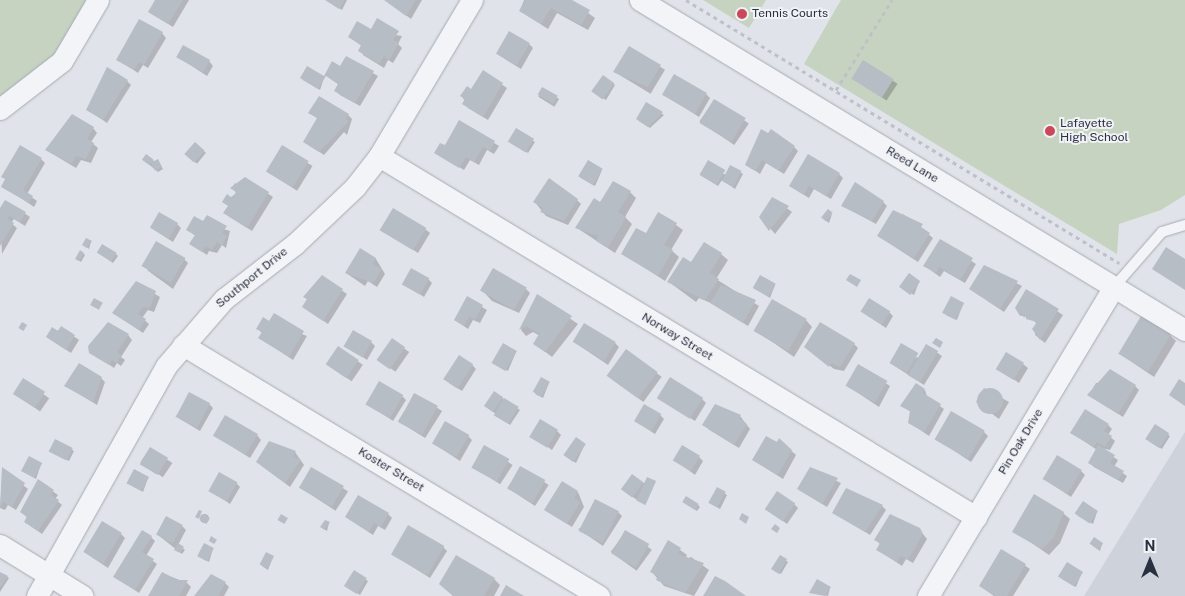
<!DOCTYPE html>
<html>
<head>
<meta charset="utf-8">
<style>
  body { margin:0 }
  #map { position:relative; width:1185px; height:596px; overflow:hidden; background:#e0e3e9; font-family:"Public Sans",sans-serif }
  div>[style] { position:absolute }
  .built>* { inset:0; background:#ced2db }
  .green>* { inset:0; background:#c6d3c1 }
  .shadow>* { inset:0; background:#0003; transform-origin:0 0 }
  .round { border-radius:50% }
  .building>* { inset:0; background:#b7bdc5; transform-origin:0 0 }
  .path>* { height:3px; margin-top:-1.5px; transform-origin:0; background:repeating-linear-gradient(90deg,#bec1c7 0 4px,transparent 0 8px) }
  .roads { filter:drop-shadow(0 0 1px #a5aab3) drop-shadow(0 0 1px #a5aab3) }
  .service>* { height:10px; margin:-5px; padding:0 5px; transform-origin:5px; border-radius:5px; background:#f3f4f7 }
  .minor>* { height:21px; margin:-10.5px; padding:0 10.5px; transform-origin:10.5px; border-radius:10.5px; background:#f3f4f7 }
  .dots>* { width:14px; height:14px; translate:-50% -50%; box-sizing:border-box; border:2px solid #f0f2f6; border-radius:50% }
  span { translate:-50% -50%; white-space:nowrap; text-align:center; line-height:1.15; -webkit-text-stroke:4px #f0f2f6; paint-order:stroke }
  .poi-label { font-size:12px; color:#293140 }
  .left { translate:0 -50%; text-align:left }
  .street-label { font-size:12px; color:#293140 }
  .north { position:absolute; left:1125px; top:536px; width:50px; height:50px; -webkit-text-stroke:4px #f0f2f6; paint-order:stroke; rotate:0deg; font-size:14px; font-weight:700; line-height:20px; text-align:center; color:#293140 }
  .north::after { content:''; display:block; margin:auto; width:18px; height:22px; background:#293140; clip-path:polygon(50% 0,100% 100%,50% 72%,0 100%) }
</style>
</head>
<body>
<div id="map">
  <div class="built">
    <div style="clip-path:polygon(1185px 432px,1185px 596px,1084px 596px)"></div>
  </div>
  <div class="green">
    <div style="clip-path:polygon(0 0,98px 0,69px 52px,0 99px)"></div>
    <div style="clip-path:polygon(703px 0,766px 0,749px 28px)"></div>
    <div style="clip-path:polygon(841px 0,1185px 0,1185px 195px,1161px 210px,1119px 224px,1117px 254px,804px 64px)"></div>
  </div>
  <div class="shadow">
    <div style="clip-path:polygon(156px 0,189px 0,173px 27px,149px 12px)"></div>
    <div style="clip-path:polygon(326px 0,347px 0,342px 10px)"></div>
    <div style="clip-path:polygon(386px 0,422px 0,411px 19px)"></div>
    <div style="clip-path:polygon(524px 0,570px 0,595px 18px,588px 30px,557px 13px,548px 29px,520px 11px)"></div>
    <div style="clip-path:polygon(371px 31px,402px 36px,398px 44px,402px 48px,393px 63px,388px 60px,384px 68px,363px 55px,362px 46px,349px 37px)"></div>
    <div style="clip-path:polygon(162px 33px,166px 38px,148px 68px,143px 65px,138px 73px,117px 59px)"></div>
    <div style="clip-path:polygon(529px 44px,533px 48px,521px 69px,497px 54px)"></div>
    <div style="left:629px;top:48px;width:42px;height:28px;rotate:31deg"></div>
    <div style="clip-path:polygon(178px 57px,209px 61px,213px 66px,207px 76px)"></div>
    <div style="clip-path:polygon(346px 58px,378px 76px,360px 106px,340px 95px,336px 91px,339px 85px,326px 75px,341px 68px)"></div>
    <div style="left:864px;top:62px;width:40px;height:20px;rotate:33deg"></div>
    <div style="clip-path:polygon(483px 72px,507px 88px,488px 120px,468px 108px,462px 96px,472px 91px)"></div>
    <div style="clip-path:polygon(603px 77px,615px 85px,606px 100px,595px 93px)"></div>
    <div style="clip-path:polygon(324px 78px,320px 90px,303px 80px)"></div>
    <div style="clip-path:polygon(127px 81px,131px 85px,107px 123px,87px 109px)"></div>
    <div style="left:543px;top:89px;width:19px;height:9px;rotate:32deg"></div>
    <div style="clip-path:polygon(663px 94px,706px 94px,710px 98px,699px 117px)"></div>
    <div style="left:714px;top:100px;width:42px;height:26px;rotate:34deg"></div>
    <div style="clip-path:polygon(646px 104px,664px 115px,650px 128px,639px 121px)"></div>
    <div style="clip-path:polygon(310px 112px,348px 115px,352px 119px,347px 135px,344px 132px,324px 155px,305px 142px,318px 119px)"></div>
    <div style="clip-path:polygon(460px 122px,499px 146px,494px 154px,487px 150px,479px 165px,470px 160px,464px 170px,436px 153px,445px 147px)"></div>
    <div style="clip-path:polygon(93px 128px,97px 133px,91px 142px,98px 148px,91px 163px,81px 160px,76px 168px,46px 150px)"></div>
    <div style="clip-path:polygon(516px 129px,535px 142px,528px 153px,511px 142px)"></div>
    <div style="left:195px;top:144px;width:14px;height:14px;rotate:39deg"></div>
    <div style="left:282px;top:147px;width:36px;height:29px;rotate:32deg"></div>
    <div style="clip-path:polygon(794px 147px,798px 151px,784px 174px,766px 163px,760px 174px,747px 165px)"></div>
    <div style="clip-path:polygon(41px 159px,45px 163px,27px 194px,37px 201px,34px 207px,3px 186px)"></div>
    <div style="clip-path:polygon(152px 160px,159px 163px,163px 169px,158px 172px,146px 162px)"></div>
    <div style="clip-path:polygon(731px 166px,743px 174px,735px 189px,722px 180px,718px 186px,700px 175px,727px 174px)"></div>
    <div style="clip-path:polygon(602px 170px,595px 186px,581px 178px)"></div>
    <div style="clip-path:polygon(839px 174px,843px 178px,831px 199px,814px 189px,809px 198px,790px 186px)"></div>
    <div style="clip-path:polygon(245px 178px,273px 197px,252px 231px,225px 213px,229px 206px,224px 202px,237px 193px,232px 188px,235px 183px,240px 187px)"></div>
    <div style="clip-path:polygon(630px 192px,636px 198px,625px 217px,632px 224px,615px 253px,577px 228px,600px 203px)"></div>
    <div style="clip-path:polygon(773px 198px,792px 212px,775px 234px,761px 217px)"></div>
    <div style="clip-path:polygon(577px 200px,581px 204px,568px 225px,546px 216px,534px 201px)"></div>
    <div style="clip-path:polygon(6px 201px,30px 217px,25px 226px,14px 219px,11px 223px,17px 228px,2px 254px,0 215px)"></div>
    <div style="clip-path:polygon(883px 202px,887px 206px,876px 224px,843px 206px)"></div>
    <div style="clip-path:polygon(659px 213px,683px 230px,671px 250px,679px 257px,665px 281px,622px 253px,646px 235px)"></div>
    <div style="clip-path:polygon(832px 214px,829px 223px,825px 220px)"></div>
    <div style="clip-path:polygon(903px 214px,933px 238px,918px 262px,878px 236px)"></div>
    <div style="clip-path:polygon(203px 223px,230px 231px,226px 248px,222px 245px,217px 253px,209px 251px,207px 255px,191px 244px,196px 236px,187px 230px)"></div>
    <div style="clip-path:polygon(177px 224px,181px 228px,173px 242px,151px 228px)"></div>
    <div style="clip-path:polygon(425px 229px,430px 233px,418px 253px,382px 230px)"></div>
    <div style="clip-path:polygon(941px 241px,976px 264px,965px 283px,944px 271px,940px 277px,925px 266px)"></div>
    <div style="clip-path:polygon(91px 242px,89px 249px,85px 246px)"></div>
    <div style="clip-path:polygon(360px 250px,376px 259px,385px 274px,377px 287px,368px 281px,365px 286px,346px 273px)"></div>
    <div style="clip-path:polygon(81px 252px,85px 255px,81px 262px,78px 260px)"></div>
    <div style="clip-path:polygon(98px 253px,116px 254px,118px 256px,113px 263px)"></div>
    <div style="clip-path:polygon(721px 254px,728px 260px,716px 279px,759px 306px,748px 326px,713px 304px,699px 298px,696px 302px,669px 282px,692px 264px)"></div>
    <div style="clip-path:polygon(184px 259px,188px 263px,173px 289px,147px 270px)"></div>
    <div style="clip-path:polygon(985px 267px,1022px 286px,1004px 312px,970px 289px)"></div>
    <div style="clip-path:polygon(322px 277px,347px 294px,328px 324px,303px 307px,308px 300px,305px 297px)"></div>
    <div style="clip-path:polygon(428px 279px,432px 283px,424px 297px,403px 283px)"></div>
    <div style="clip-path:polygon(919px 282px,914px 295px,903px 288px)"></div>
    <div style="clip-path:polygon(136px 283px,160px 297px,154px 312px,148px 310px,142px 318px,149px 324px,143px 333px,114px 313px)"></div>
    <div style="clip-path:polygon(775px 285px,770px 298px,756px 289px)"></div>
    <div style="clip-path:polygon(526px 289px,530px 293px,519px 313px,492px 301px,482px 290px)"></div>
    <div style="clip-path:polygon(1026px 291px,1063px 315px,1045px 343px,1035px 335px,1037px 324px,1031px 318px,1019px 315px)"></div>
    <div style="clip-path:polygon(537px 296px,578px 324px,552px 357px,535px 344px,540px 336px,533px 332px,526px 336px,521px 330px)"></div>
    <div style="clip-path:polygon(467px 298px,487px 310px,480px 323px,473px 320px,468px 329px,455px 320px)"></div>
    <div style="clip-path:polygon(963px 304px,957px 320px,946px 315px)"></div>
    <div style="clip-path:polygon(862px 312px,889px 312px,893px 316px,886px 328px)"></div>
    <div style="clip-path:polygon(806px 320px,812px 327px,794px 357px,755px 330px)"></div>
    <div style="clip-path:polygon(270px 322px,307px 336px,293px 360px,260px 338px,262px 333px,258px 329px)"></div>
    <div style="clip-path:polygon(62px 328px,79px 340px,71px 353px,47px 337px)"></div>
    <div style="clip-path:polygon(128px 335px,132px 340px,121px 357px,125px 360px,121px 366px,117px 363px,114px 368px,91px 352px)"></div>
    <div style="clip-path:polygon(1170px 335px,1176px 341px,1154px 377px,1120px 354px)"></div>
    <div style="left:392px;top:340px;width:21px;height:24px;rotate:35deg"></div>
    <div style="clip-path:polygon(371px 342px,375px 346px,367px 360px,345px 345px)"></div>
    <div style="clip-path:polygon(574px 342px,615px 343px,619px 347px,608px 365px)"></div>
    <div style="clip-path:polygon(854px 344px,858px 348px,844px 371px,834px 369px,808px 349px)"></div>
    <div style="clip-path:polygon(926px 345px,942px 356px,924px 385px,890px 363px,919px 357px)"></div>
    <div style="left:338px;top:348px;width:30px;height:20px;rotate:34deg"></div>
    <div style="left:626px;top:351px;width:44px;height:31px;rotate:36deg"></div>
    <div style="clip-path:polygon(516px 352px,508px 371px,495px 364px)"></div>
    <div style="clip-path:polygon(1023px 364px,1028px 368px,1019px 383px,998px 369px)"></div>
    <div style="clip-path:polygon(472px 365px,476px 369px,462px 391px,449px 383px)"></div>
    <div style="clip-path:polygon(859px 366px,890px 386px,879px 407px,852px 389px)"></div>
    <div style="clip-path:polygon(101px 378px,105px 382px,97px 405px,66px 386px)"></div>
    <div style="left:23px;top:380px;width:32px;height:16px;rotate:35deg"></div>
    <div style="clip-path:polygon(549px 383px,543px 398px,535px 394px)"></div>
    <div style="clip-path:polygon(1096px 383px,1135px 386px,1139px 390px,1123px 417px,1089px 395px)"></div>
    <div style="clip-path:polygon(984px 388px,1009px 402px,999px 419px,976px 402px)"></div>
    <div style="clip-path:polygon(925px 390px,927px 397px,944px 409px,929px 436px,910px 423px,911px 412px,902px 406px)"></div>
    <div style="left:415px;top:394px;width:32px;height:32px;rotate:32deg"></div>
    <div style="clip-path:polygon(402px 396px,406px 400px,393px 421px,367px 403px)"></div>
    <div style="clip-path:polygon(502px 398px,520px 410px,510px 425px,488px 408px)"></div>
    <div style="clip-path:polygon(659px 398px,702px 399px,706px 403px,695px 421px)"></div>
    <div style="clip-path:polygon(209px 404px,213px 408px,200px 431px,175px 416px)"></div>
    <div style="clip-path:polygon(660px 415px,664px 419px,655px 434px,635px 421px)"></div>
    <div style="clip-path:polygon(740px 416px,750px 429px,739px 448px,708px 429px)"></div>
    <div style="clip-path:polygon(1108px 425px,1112px 429px,1108px 435px,1115px 441px,1110px 450px,1100px 448px,1118px 460px,1114px 467px,1127px 476px,1123px 483px,1094px 467px,1090px 463px,1097px 450px,1072px 433px)"></div>
    <div style="clip-path:polygon(1155px 426px,1170px 436px,1162px 449px,1149px 441px)"></div>
    <div style="clip-path:polygon(557px 431px,561px 435px,552px 450px,532px 436px)"></div>
    <div style="clip-path:polygon(984px 432px,988px 436px,971px 462px,938px 440px)"></div>
    <div style="clip-path:polygon(257px 435px,261px 440px,250px 458px,215px 436px)"></div>
    <div style="clip-path:polygon(468px 436px,472px 440px,460px 461px,433px 443px)"></div>
    <div style="clip-path:polygon(55px 440px,74px 451px,69px 461px,52px 452px)"></div>
    <div style="clip-path:polygon(779px 440px,796px 455px,783px 479px,753px 460px)"></div>
    <div style="clip-path:polygon(269px 442px,295px 452px,304px 465px,290px 487px,262px 466px)"></div>
    <div style="clip-path:polygon(585px 444px,576px 463px,567px 457px)"></div>
    <div style="left:485px;top:447px;width:33px;height:23px;rotate:33deg"></div>
    <div style="left:150px;top:448px;width:27px;height:17px;rotate:34deg"></div>
    <div style="clip-path:polygon(699px 457px,703px 461px,695px 475px,675px 460px)"></div>
    <div style="clip-path:polygon(41px 464px,36px 479px,24px 472px)"></div>
    <div style="left:521px;top:467px;width:33px;height:25px;rotate:33deg"></div>
    <div style="left:312px;top:468px;width:43px;height:23px;rotate:33deg"></div>
    <div style="clip-path:polygon(3px 469px,28px 489px,16px 510px,8px 505px,5px 510px,0 508px)"></div>
    <div style="clip-path:polygon(810px 469px,841px 483px,827px 507px,798px 489px)"></div>
    <div style="clip-path:polygon(1081px 471px,1085px 475px,1071px 497px,1044px 479px)"></div>
    <div style="clip-path:polygon(148px 478px,143px 492px,127px 483px)"></div>
    <div style="clip-path:polygon(38px 481px,58px 495px,55px 499px,62px 505px,42px 534px,25px 522px)"></div>
    <div style="clip-path:polygon(655px 482px,645px 505px,625px 492px,642px 483px)"></div>
    <div style="clip-path:polygon(236px 483px,240px 487px,230px 504px,210px 490px)"></div>
    <div style="clip-path:polygon(718px 489px,727px 495px,720px 509px,712px 504px)"></div>
    <div style="clip-path:polygon(578px 492px,584px 507px,572px 527px,545px 510px)"></div>
    <div style="clip-path:polygon(686px 504px,698px 505px,700px 507px,697px 511px)"></div>
    <div style="clip-path:polygon(794px 504px,798px 508px,787px 524px,767px 509px)"></div>
    <div style="clip-path:polygon(882px 506px,886px 510px,870px 535px,834px 512px)"></div>
    <div style="clip-path:polygon(618px 512px,622px 516px,603px 546px,578px 529px)"></div>
    <div style="clip-path:polygon(1097px 512px,1093px 524px,1078px 516px)"></div>
    <div style="clip-path:polygon(1063px 513px,1070px 519px,1060px 543px,1049px 555px,1014px 531px)"></div>
    <div class="round" style="left:199.5px;top:513.5px;width:9px;height:9px"></div>
    <div style="clip-path:polygon(388px 514px,392px 518px,385px 530px,378px 526px,373px 535px,346px 517px)"></div>
    <div style="clip-path:polygon(329px 523px,327px 531px,324px 529px)"></div>
    <div style="clip-path:polygon(182px 526px,186px 530px,178px 545px,185px 550px,182px 554px,158px 535px)"></div>
    <div style="clip-path:polygon(919px 529px,927px 539px,913px 563px,906px 559px,902px 566px,878px 550px,881px 545px,876px 540px)"></div>
    <div style="left:626px;top:531px;width:32px;height:26px;rotate:36deg"></div>
    <div style="clip-path:polygon(121px 534px,125px 538px,108px 568px,84px 552px)"></div>
    <div style="clip-path:polygon(151px 537px,155px 541px,146px 556px,157px 564px,139px 593px,115px 577px)"></div>
    <div style="clip-path:polygon(669px 542px,687px 555px,684px 560px,691px 557px,709px 570px,694px 596px,664px 586px,651px 571px)"></div>
    <div style="clip-path:polygon(1102px 544px,1100px 551px,1093px 546px)"></div>
    <div style="clip-path:polygon(443px 547px,447px 551px,430px 578px,392px 554px)"></div>
    <div style="clip-path:polygon(213px 549px,209px 562px,200px 557px)"></div>
    <div style="clip-path:polygon(1002px 550px,1030px 569px,1013px 596px,994px 596px,980px 586px)"></div>
    <div style="clip-path:polygon(780px 556px,788px 562px,781px 574px,775px 571px)"></div>
    <div style="clip-path:polygon(273px 557px,268px 570px,262px 566px)"></div>
    <div style="clip-path:polygon(354px 572px,368px 581px,360px 595px,348px 587px)"></div>
    <div style="clip-path:polygon(1082px 572px,1076px 587px,1062px 579px)"></div>
    <div style="clip-path:polygon(0 573px,9px 578px,0 592px)"></div>
    <div style="clip-path:polygon(162px 573px,187px 583px,191px 587px,186px 596px,149px 596px)"></div>
    <div style="clip-path:polygon(494px 579px,500px 585px,494px 596px,454px 596px)"></div>
    <div style="clip-path:polygon(225px 583px,229px 587px,224px 596px,197px 596px)"></div>
    <div style="clip-path:polygon(830px 588px,828px 596px,810px 592px)"></div>
  </div>
  <div class="building">
    <div style="clip-path:polygon(155px 0,183px 0,168px 24px,148px 12px)"></div>
    <div style="clip-path:polygon(325px 0,345px 0,339px 9px)"></div>
    <div style="clip-path:polygon(384px 0,416px 0,406px 16px)"></div>
    <div style="clip-path:polygon(525px 0,572px 0,590px 10px,581px 25px,551px 8px,541px 24px,519px 11px)"></div>
    <div style="clip-path:polygon(377px 18px,399px 31px,393px 40px,399px 43px,389px 60px,384px 56px,379px 64px,358px 51px,361px 45px,348px 37px,357px 21px,371px 29px)"></div>
    <div style="clip-path:polygon(139px 19px,163px 32px,144px 65px,139px 62px,134px 70px,116px 60px)"></div>
    <div style="left:509px;top:31px;width:24px;height:26px;rotate:30deg"></div>
    <div style="left:183px;top:45px;width:31px;height:14px;rotate:29deg"></div>
    <div style="clip-path:polygon(629px 46px,661px 65px,648px 87px,613px 72px)"></div>
    <div style="clip-path:polygon(346px 56px,374px 71px,355px 103px,334px 91px,338px 84px,326px 76px,318px 89px,300px 78px,307px 66px,324px 76px,332px 61px,340px 66px)"></div>
    <div style="left:863px;top:60px;width:36px;height:22px;rotate:32deg"></div>
    <div style="clip-path:polygon(107px 67px,128px 80px,103px 120px,86px 110px)"></div>
    <div style="clip-path:polygon(483px 70px,503px 83px,483px 117px,462px 104px,465px 99px,460px 96px,467px 86px,471px 89px)"></div>
    <div style="left:674px;top:74px;width:38px;height:24px;rotate:30deg"></div>
    <div style="left:603px;top:75px;width:14px;height:20px;rotate:36deg"></div>
    <div style="left:542px;top:87px;width:18px;height:9px;rotate:29deg"></div>
    <div style="clip-path:polygon(319px 96px,349px 114px,346px 119px,349px 121px,319px 152px,303px 142px,317px 118px,308px 113px)"></div>
    <div style="left:714px;top:99px;width:37px;height:28px;rotate:31deg"></div>
    <div style="clip-path:polygon(646px 102px,663px 112px,648px 127px,636px 119px)"></div>
    <div style="clip-path:polygon(72px 114px,94px 127px,87px 139px,94px 143px,86px 159px,76px 156px,72px 164px,45px 150px)"></div>
    <div style="clip-path:polygon(459px 120px,495px 141px,490px 151px,483px 147px,474px 162px,466px 157px,459px 168px,434px 153px,440px 143px,445px 145px)"></div>
    <div style="left:516px;top:128px;width:21px;height:16px;rotate:31deg"></div>
    <div style="clip-path:polygon(761px 129px,768px 133px,771px 129px,795px 146px,779px 170px,762px 160px,755px 171px,745px 165px)"></div>
    <div style="left:195px;top:142px;width:13px;height:16px;rotate:42deg"></div>
    <div style="clip-path:polygon(20px 145px,42px 158px,23px 190px,33px 196px,29px 203px,1px 187px,5px 179px,1px 177px)"></div>
    <div style="left:282px;top:145px;width:31px;height:31px;rotate:31deg"></div>
    <div style="left:146px;top:154px;width:9px;height:7px;rotate:36deg"></div>
    <div style="clip-path:polygon(808px 154px,840px 173px,826px 196px,809px 186px,804px 195px,789px 186px)"></div>
    <div style="left:158px;top:159px;width:9px;height:8px;rotate:63deg"></div>
    <div style="left:588px;top:160px;width:17px;height:19px;rotate:31deg"></div>
    <div style="left:708px;top:160px;width:20px;height:17px;rotate:30deg"></div>
    <div style="left:730px;top:165px;width:13px;height:18px;rotate:27deg"></div>
    <div style="clip-path:polygon(245px 177px,269px 192px,247px 228px,223px 213px,228px 206px,222px 202px,227px 194px,232px 198px,236px 192px,230px 188px)"></div>
    <div style="clip-path:polygon(549px 178px,578px 199px,564px 221px,540px 212px,543px 208px,533px 202px)"></div>
    <div style="clip-path:polygon(613px 181px,631px 191px,618px 212px,626px 217px,608px 248px,596px 241px,598px 236px,575px 228px,594px 198px,600px 202px)"></div>
    <div style="clip-path:polygon(855px 182px,884px 201px,872px 221px,841px 206px)"></div>
    <div style="clip-path:polygon(772px 197px,789px 206px,769px 231px,759px 217px)"></div>
    <div style="clip-path:polygon(5px 200px,26px 212px,20px 222px,9px 216px,7px 219px,14px 223px,0 246px,0 208px)"></div>
    <div style="left:393px;top:208px;width:39px;height:26px;rotate:31deg"></div>
    <div style="left:828px;top:209px;width:6px;height:11px;rotate:39deg"></div>
    <div style="clip-path:polygon(893px 210px,923px 224px,921px 227px,930px 233px,914px 258px,877px 236px)"></div>
    <div style="left:159px;top:212px;width:22px;height:18px;rotate:30deg"></div>
    <div style="clip-path:polygon(658px 212px,677px 223px,664px 245px,673px 250px,658px 276px,621px 254px,636px 228px,646px 233px)"></div>
    <div style="clip-path:polygon(207px 215px,227px 226px,222px 233px,227px 236px,222px 245px,217px 242px,212px 250px,206px 246px,202px 252px,189px 244px,195px 235px,186px 230px,194px 216px,203px 221px)"></div>
    <div style="clip-path:polygon(86px 238px,92px 241px,87px 248px,82px 245px)"></div>
    <div style="clip-path:polygon(940px 239px,973px 258px,960px 280px,939px 267px,936px 273px,923px 266px)"></div>
    <div style="left:156px;top:241px;width:34px;height:29px;rotate:30deg"></div>
    <div style="clip-path:polygon(704px 242px,722px 253px,710px 273px,719px 279px,705px 300px,667px 282px,683px 257px,691px 262px)"></div>
    <div style="left:102px;top:244px;width:17px;height:10px;rotate:31deg"></div>
    <div style="clip-path:polygon(1166px 247px,1185px 259px,1185px 290px,1152px 269px)"></div>
    <div style="clip-path:polygon(360px 248px,376px 258px,373px 264px,382px 269px,373px 283px,345px 273px)"></div>
    <div style="clip-path:polygon(80px 250px,84px 253px,79px 261px,75px 259px)"></div>
    <div style="clip-path:polygon(984px 265px,1018px 281px,1000px 309px,969px 289px)"></div>
    <div style="left:411px;top:268px;width:21px;height:19px;rotate:29deg"></div>
    <div style="left:493px;top:268px;width:39px;height:26px;rotate:30deg"></div>
    <div style="left:909px;top:273px;width:14px;height:17px;rotate:36deg"></div>
    <div style="clip-path:polygon(850px 274px,861px 280px,857px 287px,846px 280px)"></div>
    <div style="clip-path:polygon(322px 275px,343px 289px,323px 321px,302px 307px,307px 299px,303px 297px)"></div>
    <div style="left:760px;top:275px;width:18px;height:15px;rotate:29deg"></div>
    <div style="clip-path:polygon(136px 281px,156px 291px,150px 308px,143px 307px,138px 314px,146px 319px,139px 330px,112px 313px)"></div>
    <div style="clip-path:polygon(721px 285px,756px 300px,743px 323px,710px 303px)"></div>
    <div style="clip-path:polygon(1026px 289px,1059px 309px,1040px 340px,1032px 329px,1037px 322px,1026px 319px,1026px 315px,1024px 318px,1022px 313px,1020px 316px,1015px 308px)"></div>
    <div style="clip-path:polygon(537px 294px,572px 316px,545px 352px,533px 344px,539px 334px,526px 326px,519px 330px)"></div>
    <div style="clip-path:polygon(467px 296px,483px 305px,475px 320px,469px 317px,464px 326px,454px 320px)"></div>
    <div style="left:951px;top:296px;width:15px;height:19px;rotate:28deg"></div>
    <div style="left:94px;top:298px;width:10px;height:8px;rotate:29deg"></div>
    <div style="left:869px;top:298px;width:25px;height:16px;rotate:32deg"></div>
    <div style="left:772px;top:299px;width:40px;height:37px;rotate:30deg"></div>
    <div style="clip-path:polygon(274px 313px,304px 331px,289px 357px,258px 338px,262px 332px,256px 329px,263px 317px,269px 321px)"></div>
    <div style="left:1141px;top:316px;width:35px;height:44px;rotate:31deg"></div>
    <div style="left:22px;top:322px;width:6px;height:7px;rotate:31deg"></div>
    <div style="clip-path:polygon(108px 322px,129px 334px,117px 352px,121px 355px,117px 363px,112px 360px,109px 365px,89px 353px,88px 346px)"></div>
    <div style="clip-path:polygon(820px 322px,855px 343px,840px 367px,831px 363px,829px 367px,804px 347px)"></div>
    <div style="left:584px;top:323px;width:37px;height:22px;rotate:31deg"></div>
    <div style="clip-path:polygon(61px 326px,75px 335px,66px 350px,46px 337px,52px 327px,58px 331px)"></div>
    <div style="left:353px;top:330px;width:22px;height:19px;rotate:30deg"></div>
    <div style="left:392px;top:338px;width:16px;height:27px;rotate:35deg"></div>
    <div style="clip-path:polygon(936px 338px,943px 342px,940px 348px,932px 343px)"></div>
    <div style="left:503px;top:343px;width:16px;height:23px;rotate:30deg"></div>
    <div style="left:901px;top:343px;width:20px;height:23px;rotate:30deg"></div>
    <div style="left:926px;top:344px;width:14px;height:36px;rotate:30deg"></div>
    <div style="left:338px;top:346px;width:25px;height:22px;rotate:34deg"></div>
    <div style="left:626px;top:349px;width:39px;height:33px;rotate:36deg"></div>
    <div style="left:1006px;top:352px;width:21px;height:20px;rotate:31deg"></div>
    <div style="left:459px;top:355px;width:17px;height:29px;rotate:33deg"></div>
    <div style="clip-path:polygon(79px 363px,102px 377px,93px 402px,64px 386px)"></div>
    <div style="left:858px;top:364px;width:34px;height:25px;rotate:30deg"></div>
    <div style="clip-path:polygon(1110px 369px,1136px 385px,1118px 414px,1087px 395px)"></div>
    <div style="left:541px;top:377px;width:10px;height:17px;rotate:29deg"></div>
    <div style="left:670px;top:377px;width:39px;height:25px;rotate:32deg"></div>
    <div style="left:23px;top:378px;width:26px;height:19px;rotate:32deg"></div>
    <div style="clip-path:polygon(1179px 379px,1185px 383px,1185px 406px,1169px 395px)"></div>
    <div style="left:379px;top:381px;width:28px;height:27px;rotate:30deg"></div>
    <div style="clip-path:polygon(916px 383px,925px 389px,923px 393px,941px 404px,924px 432px,908px 423px,910px 411px,900px 406px)"></div>
    <div class="round" style="left:977px;top:388px;width:26px;height:26px"></div>
    <div style="left:494px;top:391px;width:11px;height:18px;rotate:34deg"></div>
    <div style="left:189px;top:392px;width:24px;height:28px;rotate:28deg"></div>
    <div style="left:414px;top:393px;width:27px;height:33px;rotate:28deg"></div>
    <div style="left:504px;top:398px;width:17px;height:20px;rotate:31deg"></div>
    <div style="left:644px;top:404px;width:20px;height:20px;rotate:30deg"></div>
    <div style="clip-path:polygon(715px 404px,741px 415px,739px 418px,747px 424px,734px 445px,702px 425px)"></div>
    <div style="clip-path:polygon(1085px 409px,1109px 424px,1104px 431px,1112px 436px,1105px 447px,1097px 442px,1094px 447px,1070px 433px)"></div>
    <div style="left:951px;top:411px;width:39px;height:33px;rotate:30deg"></div>
    <div style="left:225px;top:415px;width:38px;height:24px;rotate:30deg"></div>
    <div style="left:540px;top:419px;width:21px;height:21px;rotate:31deg"></div>
    <div style="left:445px;top:421px;width:28px;height:26px;rotate:30deg"></div>
    <div style="left:1155px;top:424px;width:17px;height:18px;rotate:33deg"></div>
    <div style="clip-path:polygon(766px 436px,777px 442px,779px 438px,792px 450px,778px 475px,752px 460px)"></div>
    <div style="left:576px;top:437px;width:12px;height:22px;rotate:35deg"></div>
    <div style="left:55px;top:439px;width:20px;height:14px;rotate:27deg"></div>
    <div style="clip-path:polygon(269px 441px,296px 451px,293px 456px,301px 460px,285px 483px,256px 462px)"></div>
    <div style="left:484px;top:445px;width:29px;height:26px;rotate:29deg"></div>
    <div style="left:682px;top:445px;width:21px;height:18px;rotate:31deg"></div>
    <div style="clip-path:polygon(1098px 445px,1115px 455px,1110px 463px,1124px 471px,1118px 480px,1088px 463px)"></div>
    <div style="left:150px;top:447px;width:21px;height:20px;rotate:31deg"></div>
    <div style="left:1057px;top:455px;width:29px;height:28px;rotate:31deg"></div>
    <div style="left:29px;top:456px;width:15px;height:17px;rotate:28deg"></div>
    <div style="left:520px;top:466px;width:29px;height:26px;rotate:29deg"></div>
    <div style="clip-path:polygon(2px 467px,25px 483px,12px 507px,3px 502px,0 508px)"></div>
    <div style="left:311px;top:467px;width:38px;height:24px;rotate:30deg"></div>
    <div style="clip-path:polygon(810px 467px,838px 478px,822px 504px,797px 489px)"></div>
    <div style="left:134px;top:469px;width:17px;height:16px;rotate:28deg"></div>
    <div style="left:219px;top:472px;width:21px;height:22px;rotate:29deg"></div>
    <div style="left:632px;top:474px;width:14px;height:19px;rotate:36deg"></div>
    <div style="left:647px;top:477px;width:10px;height:26px;rotate:24deg"></div>
    <div style="clip-path:polygon(38px 479px,54px 490px,51px 495px,59px 500px,38px 531px,24px 522px,27px 517px,20px 512px)"></div>
    <div style="clip-path:polygon(562px 481px,578px 491px,574px 498px,580px 502px,567px 524px,544px 510px)"></div>
    <div style="left:717px;top:487px;width:10px;height:18px;rotate:29deg"></div>
    <div style="clip-path:polygon(846px 488px,883px 505px,865px 532px,832px 513px)"></div>
    <div style="left:777px;top:491px;width:22px;height:22px;rotate:34deg"></div>
    <div style="clip-path:polygon(1034px 494px,1064px 512px,1054px 537px,1042px 549px,1012px 532px)"></div>
    <div style="clip-path:polygon(358px 495px,389px 513px,381px 527px,374px 523px,369px 532px,345px 517px)"></div>
    <div style="left:686px;top:496px;width:15px;height:7px;rotate:32deg"></div>
    <div style="left:595px;top:499px;width:27px;height:36px;rotate:27deg"></div>
    <div style="left:1083px;top:501px;width:18px;height:15px;rotate:34deg"></div>
    <div style="clip-path:polygon(199px 510px,202px 511px,199px 519px,195px 517px)"></div>
    <div style="clip-path:polygon(742px 513px,749px 517px,746px 524px,739px 519px)"></div>
    <div style="left:203px;top:514px;width:8px;height:7px;rotate:30deg"></div>
    <div style="left:281px;top:514px;width:8px;height:7px;rotate:30deg"></div>
    <div style="clip-path:polygon(890px 514px,920px 528px,923px 534px,908px 560px,901px 556px,897px 562px,876px 550px,880px 543px,874px 540px)"></div>
    <div style="left:166px;top:516px;width:19px;height:21px;rotate:28deg"></div>
    <div style="clip-path:polygon(325px 520px,330px 522px,325px 530px,320px 527px)"></div>
    <div style="left:102px;top:521px;width:23px;height:36px;rotate:31deg"></div>
    <div style="clip-path:polygon(775px 524px,780px 528px,777px 533px,771px 529px)"></div>
    <div style="left:408px;top:525px;width:42px;height:34px;rotate:30deg"></div>
    <div style="clip-path:polygon(142px 530px,152px 536px,142px 552px,154px 559px,135px 590px,113px 577px)"></div>
    <div style="left:625px;top:530px;width:28px;height:27px;rotate:30deg"></div>
    <div style="clip-path:polygon(211px 536px,217px 540px,214px 544px,209px 541px)"></div>
    <div style="left:1094px;top:537px;width:11px;height:8px;rotate:34deg"></div>
    <div style="clip-path:polygon(668px 540px,681px 548px,678px 554px,704px 563px,685px 593px,656px 580px,658px 576px,650px 572px)"></div>
    <div style="clip-path:polygon(178px 543px,184px 547px,180px 553px,174px 550px)"></div>
    <div style="left:204px;top:543px;width:11px;height:15px;rotate:27deg"></div>
    <div style="clip-path:polygon(1001px 549px,1026px 564px,1007px 596px,995px 596px,979px 586px)"></div>
    <div style="left:266px;top:552px;width:9px;height:14px;rotate:27deg"></div>
    <div style="clip-path:polygon(456px 555px,495px 578px,484px 596px,453px 596px,439px 584px)"></div>
    <div style="clip-path:polygon(780px 555px,787px 559px,779px 574px,771px 569px)"></div>
    <div style="left:1067px;top:562px;width:19px;height:17px;rotate:32deg"></div>
    <div style="left:354px;top:570px;width:15px;height:19px;rotate:32deg"></div>
    <div style="clip-path:polygon(0 572px,8px 576px,1px 587px,0 587px)"></div>
    <div style="clip-path:polygon(162px 572px,177px 580px,188px 580px,179px 596px,148px 596px)"></div>
    <div style="clip-path:polygon(211px 574px,226px 582px,218px 596px,194px 596px)"></div>
    <div style="clip-path:polygon(715px 576px,725px 581px,746px 596px,703px 596px)"></div>
    <div style="clip-path:polygon(817px 579px,831px 587px,825px 596px,809px 593px)"></div>
    <div style="clip-path:polygon(506px 585px,524px 596px,500px 596px)"></div>
  </div>
  <div class="path">
    <div style="left:686px;top:0;width:507px;rotate:31.27deg"></div>
    <div style="left:836px;top:90px;width:106px;rotate:-58.1deg"></div>
  </div>
  <div class="roads">
    <div class="service">
      <div style="left:1114px;top:287px;width:73px;rotate:-48.9deg"></div>
      <div style="left:1162px;top:232px;width:24px;rotate:-17deg"></div>
    </div>
    <div class="minor">
      <div style="left:640px;top:0;width:637px;rotate:31.2deg"></div>
      <div style="left:0;top:109px;width:78px;rotate:-37.7deg"></div>
      <div style="left:62px;top:61px;width:71px;rotate:-59.5deg"></div>
      <div style="left:379px;top:156px;width:698px;rotate:31.16deg"></div>
      <div style="left:183px;top:345px;width:486px;rotate:31.1deg"></div>
      <div style="left:0;top:545px;width:97px;rotate:31.6deg"></div>
      <div style="left:37px;top:596px;width:264px;rotate:-60.7deg"></div>
      <div style="left:166px;top:366px;width:89px;rotate:-49.1deg"></div>
      <div style="left:224px;top:299px;width:90px;rotate:-37.8deg"></div>
      <div style="left:295px;top:244px;width:83px;rotate:-43.5deg"></div>
      <div style="left:355px;top:187px;width:39px;rotate:-52deg"></div>
      <div style="left:379px;top:156px;width:182px;rotate:-59.2deg"></div>
      <div style="left:928px;top:596px;width:361px;rotate:-59deg"></div>
    </div>
  </div>
  <div class="dots">
    <div style="left:742px;top:14px;background:#cb485a"></div>
    <div style="left:1050px;top:131px;background:#cb485a"></div>
  </div>
  <div class="poi-label">
    <span class="left" style="left:752px;top:14px">Tennis Courts</span>
    <span class="left" style="left:1060px;top:131px">Lafayette<br>High School</span>
  </div>
  <div class="street-label">
    <span style="left:912px;top:165px;rotate:31deg">Reed Lane</span>
    <span style="left:252px;top:278px;rotate:-39deg">Southport Drive</span>
    <span style="left:677px;top:337px;rotate:31deg">Norway Street</span>
    <span style="left:1021px;top:442px;rotate:-59deg">Pin Oak Drive</span>
    <span style="left:391px;top:470px;rotate:31deg">Koster Street</span>
  </div>
  <div class="north">N</div>
</div>
</body>
</html>
